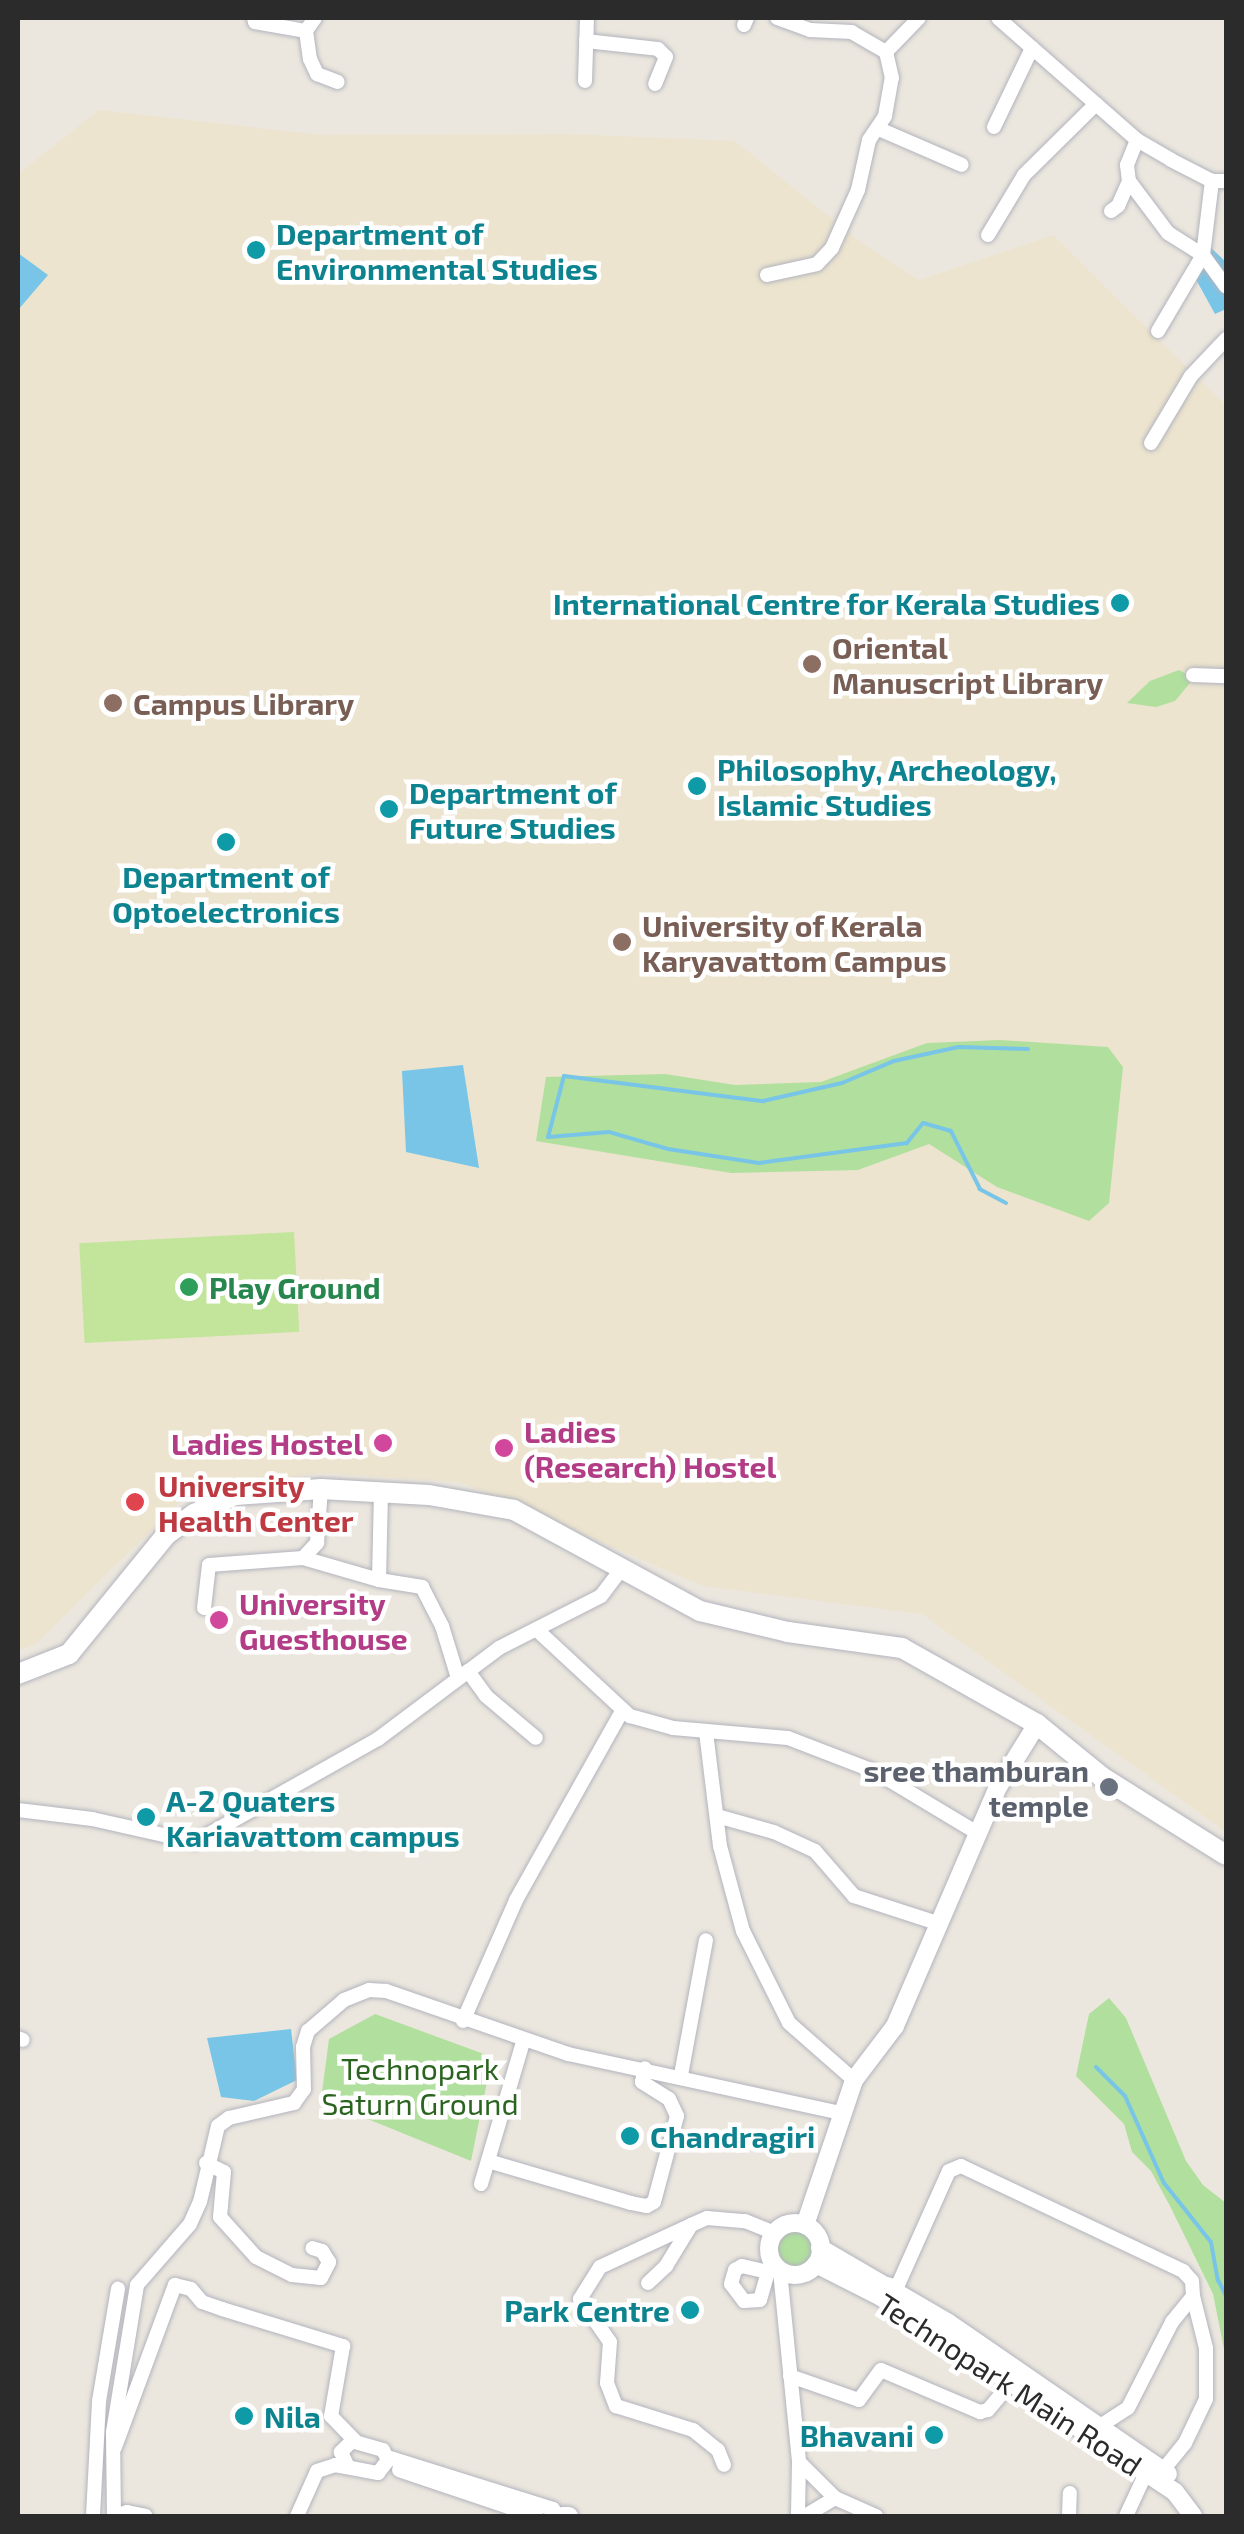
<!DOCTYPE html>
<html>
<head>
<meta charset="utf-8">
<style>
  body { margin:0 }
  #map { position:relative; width:1244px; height:2534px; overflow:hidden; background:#ece7de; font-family:"Exo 2",sans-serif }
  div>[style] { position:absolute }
  .education>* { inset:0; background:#ece4cf }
  .green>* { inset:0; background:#b1df9e }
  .round { border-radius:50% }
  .pitch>* { inset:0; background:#c2e59b; transform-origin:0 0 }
  .water>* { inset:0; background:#78c5e7 }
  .stream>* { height:4px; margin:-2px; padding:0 2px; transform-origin:2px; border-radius:2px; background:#78c5e7 }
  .roads { filter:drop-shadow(0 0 2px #b2b4be) drop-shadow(0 0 2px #b2b4be) }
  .minor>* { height:14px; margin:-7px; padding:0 7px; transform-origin:7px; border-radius:7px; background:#fff }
  .tertiary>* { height:18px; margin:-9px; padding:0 9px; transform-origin:9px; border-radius:9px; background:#fff }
  .tertiary>.ring { margin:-9px; padding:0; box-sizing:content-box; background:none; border:18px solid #fff; border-radius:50% }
  .secondary>* { height:20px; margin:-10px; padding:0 10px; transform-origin:10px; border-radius:10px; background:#fff }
  .dots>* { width:28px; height:28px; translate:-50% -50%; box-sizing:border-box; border:5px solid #fff; border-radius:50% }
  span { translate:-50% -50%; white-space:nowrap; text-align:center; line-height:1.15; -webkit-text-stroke:9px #fff; paint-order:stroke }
  .culture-label { font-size:30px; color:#0d838f; font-weight:700 }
  .left { translate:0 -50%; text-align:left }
  .right { translate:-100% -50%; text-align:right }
  .education-label { font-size:30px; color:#785e54; font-weight:700 }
  .leisure-label { font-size:30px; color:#27864d; font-weight:700 }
  .hotel-label { font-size:30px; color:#b23c85; font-weight:700 }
  .health-label { font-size:30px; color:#be3a42; font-weight:700 }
  .worship-label { font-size:30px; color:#5b616d; font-weight:700 }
  .park-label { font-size:30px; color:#2a641f }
  .street-label { font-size:30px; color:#2b2b2b }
  .frame { position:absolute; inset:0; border:20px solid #2b2b2b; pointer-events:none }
</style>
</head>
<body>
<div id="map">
  <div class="education">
    <div style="clip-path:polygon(99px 110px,322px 135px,568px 134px,735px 141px,861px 242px,919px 280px,1053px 235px,1223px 403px,1226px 411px,1226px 1832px,922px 1614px,703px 1586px,459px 1482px,320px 1473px,189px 1493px,35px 1645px,18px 1650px,18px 174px)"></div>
  </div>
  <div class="green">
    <div style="clip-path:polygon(1179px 670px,1190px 676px,1190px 683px,1175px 701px,1156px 707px,1127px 703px,1150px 681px)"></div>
    <div style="clip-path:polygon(1000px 1040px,1108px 1047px,1123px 1067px,1109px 1203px,1089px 1221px,997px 1187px,929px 1144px,858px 1170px,731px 1173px,536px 1141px,546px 1077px,665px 1074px,735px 1085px,821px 1082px,927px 1043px)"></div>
    <div style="clip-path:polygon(1109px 1998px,1126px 2018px,1186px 2161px,1203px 2185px,1226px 2203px,1226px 2359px,1213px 2294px,1170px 2206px,1151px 2171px,1132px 2152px,1124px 2124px,1076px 2076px,1089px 2014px)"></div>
    <div style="clip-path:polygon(375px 2014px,492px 2057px,471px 2161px,321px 2100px,329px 2039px)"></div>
    <div class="round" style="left:775px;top:2229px;width:40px;height:40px"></div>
  </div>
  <div class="pitch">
    <div style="left:294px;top:1232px;width:100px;height:215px;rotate:87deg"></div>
  </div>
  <div class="water">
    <div style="clip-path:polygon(1209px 246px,1226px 262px,1226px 309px,1215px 314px,1188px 265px)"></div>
    <div style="clip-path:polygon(18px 253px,48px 275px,18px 310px)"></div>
    <div style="clip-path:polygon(463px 1065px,479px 1168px,406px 1152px,402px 1071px)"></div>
    <div style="clip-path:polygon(291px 2029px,297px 2080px,254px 2101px,221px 2097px,207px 2038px)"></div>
  </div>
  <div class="stream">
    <div style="left:1006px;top:1203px;width:30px;rotate:-152deg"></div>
    <div style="left:980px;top:1189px;width:65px;rotate:-116.6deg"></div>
    <div style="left:951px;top:1131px;width:29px;rotate:-164deg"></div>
    <div style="left:923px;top:1123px;width:26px;rotate:129deg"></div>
    <div style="left:907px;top:1143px;width:149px;rotate:172.3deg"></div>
    <div style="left:759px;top:1163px;width:92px;rotate:-171.3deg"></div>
    <div style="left:668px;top:1149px;width:61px;rotate:-163.9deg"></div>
    <div style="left:609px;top:1132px;width:61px;rotate:175.3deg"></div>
    <div style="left:548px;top:1137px;width:63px;rotate:-75.3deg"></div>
    <div style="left:564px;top:1076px;width:201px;rotate:7.2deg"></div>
    <div style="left:763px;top:1101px;width:81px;rotate:-12.8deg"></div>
    <div style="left:842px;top:1083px;width:56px;rotate:-22.9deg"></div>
    <div style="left:894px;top:1061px;width:66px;rotate:-12.2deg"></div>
    <div style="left:959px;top:1047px;width:69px;rotate:1.7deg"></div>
    <div style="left:1096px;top:2067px;width:41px;rotate:45deg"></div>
    <div style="left:1125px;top:2096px;width:95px;rotate:65.9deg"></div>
    <div style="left:1164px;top:2183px;width:75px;rotate:51.5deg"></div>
    <div style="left:1211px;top:2242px;width:39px;rotate:80deg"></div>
    <div style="left:1218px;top:2280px;width:18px;rotate:63deg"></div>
  </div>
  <div class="roads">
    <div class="minor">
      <div style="left:254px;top:18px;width:4px;rotate:76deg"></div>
      <div style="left:255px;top:22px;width:52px;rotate:10deg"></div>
      <div style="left:315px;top:18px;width:16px;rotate:125deg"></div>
      <div style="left:306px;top:31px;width:28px;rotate:82deg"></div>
      <div style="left:310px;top:59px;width:17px;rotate:65deg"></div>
      <div style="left:317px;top:74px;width:22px;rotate:21deg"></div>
      <div style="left:744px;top:25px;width:8px;rotate:-67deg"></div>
      <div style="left:586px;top:41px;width:72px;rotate:6.3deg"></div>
      <div style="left:658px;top:49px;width:11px;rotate:45deg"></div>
      <div style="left:666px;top:57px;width:29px;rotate:112deg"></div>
      <div style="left:886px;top:52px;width:47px;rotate:-45.9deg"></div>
      <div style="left:585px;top:81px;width:63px;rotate:-88.2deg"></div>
      <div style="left:1096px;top:104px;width:55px;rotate:41.3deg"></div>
      <div style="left:1137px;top:140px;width:39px;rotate:30deg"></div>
      <div style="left:1171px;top:160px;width:46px;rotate:27.1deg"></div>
      <div style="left:1212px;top:181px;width:14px"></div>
      <div style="left:994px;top:127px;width:88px;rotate:-64.3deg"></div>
      <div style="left:879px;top:129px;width:90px;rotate:23.4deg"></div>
      <div style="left:1137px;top:140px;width:27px;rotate:112deg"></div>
      <div style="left:1127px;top:165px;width:16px;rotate:83deg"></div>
      <div style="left:1129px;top:181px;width:65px;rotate:53.1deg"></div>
      <div style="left:1168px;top:233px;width:41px;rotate:32.2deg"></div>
      <div style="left:1203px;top:255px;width:39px;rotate:54deg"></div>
      <div style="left:1111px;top:211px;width:9px;rotate:-36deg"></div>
      <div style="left:1118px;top:206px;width:27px;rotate:-66deg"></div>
      <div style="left:988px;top:235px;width:70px;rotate:-59deg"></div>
      <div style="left:1024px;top:175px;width:101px;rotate:-44.6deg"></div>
      <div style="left:1096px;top:104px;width:130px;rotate:-138.7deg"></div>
      <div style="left:767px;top:275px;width:51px;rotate:-12.4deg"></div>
      <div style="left:817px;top:264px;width:22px;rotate:-47deg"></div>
      <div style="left:832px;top:248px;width:64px;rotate:-65.9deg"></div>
      <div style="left:858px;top:190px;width:51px;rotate:-77.6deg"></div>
      <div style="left:869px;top:140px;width:29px;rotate:-56deg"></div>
      <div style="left:885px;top:116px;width:39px;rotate:-80deg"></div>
      <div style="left:892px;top:78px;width:27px;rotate:-103deg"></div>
      <div style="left:886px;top:52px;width:39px;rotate:-150deg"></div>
      <div style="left:852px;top:32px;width:42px;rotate:-177.3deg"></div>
      <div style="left:810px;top:30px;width:35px;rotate:-160deg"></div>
      <div style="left:1158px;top:331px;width:88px;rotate:-59.4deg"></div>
      <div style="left:1203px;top:255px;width:75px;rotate:-83.1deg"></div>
      <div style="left:1151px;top:443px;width:78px;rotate:-59.2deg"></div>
      <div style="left:1191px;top:376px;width:51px;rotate:-46.6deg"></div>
      <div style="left:1193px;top:675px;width:33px;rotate:2deg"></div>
      <div style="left:303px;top:1558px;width:79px;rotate:16.1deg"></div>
      <div style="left:379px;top:1580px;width:44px;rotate:9.2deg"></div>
      <div style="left:422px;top:1587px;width:44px;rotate:62.9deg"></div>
      <div style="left:442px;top:1626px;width:54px;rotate:72.9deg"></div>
      <div style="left:379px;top:1580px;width:87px;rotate:-88.7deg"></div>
      <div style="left:204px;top:1608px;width:43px;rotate:-83.4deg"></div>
      <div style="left:209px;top:1565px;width:94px;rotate:-4.3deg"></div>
      <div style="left:303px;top:1558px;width:21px;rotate:-47deg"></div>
      <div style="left:317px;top:1543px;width:54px;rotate:-85.8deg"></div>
      <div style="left:537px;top:1630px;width:127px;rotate:42.8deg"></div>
      <div style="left:630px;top:1716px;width:45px;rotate:15.6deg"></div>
      <div style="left:673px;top:1728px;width:115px;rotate:5deg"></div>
      <div style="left:788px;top:1738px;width:94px;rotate:21.1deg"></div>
      <div style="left:876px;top:1772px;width:120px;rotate:31deg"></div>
      <div style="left:468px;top:1671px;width:31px;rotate:54deg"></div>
      <div style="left:486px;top:1696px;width:65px;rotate:40deg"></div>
      <div style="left:706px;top:1732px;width:115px;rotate:83deg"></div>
      <div style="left:720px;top:1846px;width:88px;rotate:74.9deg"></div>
      <div style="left:743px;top:1931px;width:103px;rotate:63.4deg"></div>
      <div style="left:789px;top:2023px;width:86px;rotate:41.2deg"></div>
      <div style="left:18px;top:1810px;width:75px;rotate:6.9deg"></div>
      <div style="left:92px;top:1819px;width:106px;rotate:12.6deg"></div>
      <div style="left:195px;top:1842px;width:210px;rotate:-29.4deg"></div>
      <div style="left:378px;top:1739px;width:151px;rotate:-36.9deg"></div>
      <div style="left:499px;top:1648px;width:114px;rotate:-27deg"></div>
      <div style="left:601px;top:1596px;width:34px;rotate:-53deg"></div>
      <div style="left:717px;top:1816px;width:59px;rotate:15.7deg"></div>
      <div style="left:774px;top:1832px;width:45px;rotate:24.9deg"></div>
      <div style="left:815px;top:1851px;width:60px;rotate:49.1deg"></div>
      <div style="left:854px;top:1896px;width:90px;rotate:18deg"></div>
      <div style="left:463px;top:2021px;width:132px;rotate:-66.3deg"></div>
      <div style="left:516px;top:1900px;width:217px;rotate:-60.7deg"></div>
      <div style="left:18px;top:2038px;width:5px;rotate:22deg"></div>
      <div style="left:681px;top:2075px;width:137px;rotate:-79.5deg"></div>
      <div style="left:488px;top:2161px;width:149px;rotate:16.4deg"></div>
      <div style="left:631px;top:2203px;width:16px;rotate:11deg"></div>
      <div style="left:647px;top:2206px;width:8px;rotate:-30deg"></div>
      <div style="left:654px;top:2202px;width:89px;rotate:-75deg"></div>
      <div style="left:677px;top:2116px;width:19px;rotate:-115deg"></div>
      <div style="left:669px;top:2099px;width:32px;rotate:-148deg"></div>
      <div style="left:642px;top:2082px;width:14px;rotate:-78deg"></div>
      <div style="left:206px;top:2163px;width:20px;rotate:27deg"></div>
      <div style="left:224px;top:2172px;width:45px;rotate:95.1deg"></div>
      <div style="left:220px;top:2217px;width:54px;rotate:48deg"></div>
      <div style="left:256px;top:2257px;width:40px;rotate:26.6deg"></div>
      <div style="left:292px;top:2275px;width:29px;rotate:6deg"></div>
      <div style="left:321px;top:2278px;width:18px;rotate:-63deg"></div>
      <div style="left:329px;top:2262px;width:13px;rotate:-122deg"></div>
      <div style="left:322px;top:2251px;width:10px;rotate:-163deg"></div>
      <div style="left:481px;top:2184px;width:148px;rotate:-73.5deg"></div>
      <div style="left:691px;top:2225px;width:100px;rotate:155.2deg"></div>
      <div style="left:600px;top:2267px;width:38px;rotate:122deg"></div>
      <div style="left:580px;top:2299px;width:52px;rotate:55.1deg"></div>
      <div style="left:610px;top:2342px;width:41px;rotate:94.2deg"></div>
      <div style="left:607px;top:2383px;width:25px;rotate:69deg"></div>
      <div style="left:616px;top:2406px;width:81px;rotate:17.3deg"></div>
      <div style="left:693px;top:2430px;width:32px;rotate:39deg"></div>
      <div style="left:718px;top:2450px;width:16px;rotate:68deg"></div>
      <div style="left:780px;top:2271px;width:192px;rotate:84.3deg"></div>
      <div style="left:799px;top:2462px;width:54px;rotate:91.1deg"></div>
      <div style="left:768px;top:2272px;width:29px;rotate:106deg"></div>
      <div style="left:760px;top:2300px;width:16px;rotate:176deg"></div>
      <div style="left:744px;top:2301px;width:21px;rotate:-127deg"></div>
      <div style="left:731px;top:2284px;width:15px;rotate:-74deg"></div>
      <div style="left:735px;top:2270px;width:8px;rotate:-30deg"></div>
      <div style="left:742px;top:2266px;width:27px;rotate:13deg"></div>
      <div style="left:768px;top:2272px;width:9px;rotate:-41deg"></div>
      <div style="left:648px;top:2283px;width:25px;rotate:-43deg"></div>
      <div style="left:666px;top:2266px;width:48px;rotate:-58.6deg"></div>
      <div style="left:691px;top:2225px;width:17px;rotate:-24deg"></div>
      <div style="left:707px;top:2218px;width:38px;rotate:5deg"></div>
      <div style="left:745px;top:2221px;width:32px;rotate:22deg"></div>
      <div style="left:887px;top:2284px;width:10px;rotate:17deg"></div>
      <div style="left:897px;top:2287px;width:127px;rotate:-65.9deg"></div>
      <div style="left:949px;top:2171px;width:13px;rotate:-23deg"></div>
      <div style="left:961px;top:2166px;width:246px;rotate:25.3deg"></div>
      <div style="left:1183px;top:2271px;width:13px;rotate:48deg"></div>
      <div style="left:1192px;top:2281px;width:15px;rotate:86deg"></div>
      <div style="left:790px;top:2376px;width:73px;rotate:19.2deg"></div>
      <div style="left:859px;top:2400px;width:37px;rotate:-54deg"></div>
      <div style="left:881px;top:2370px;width:108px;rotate:23deg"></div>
      <div style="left:980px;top:2412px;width:8px;rotate:-14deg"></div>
      <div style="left:988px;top:2410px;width:33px;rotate:-50deg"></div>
      <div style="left:1100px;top:2426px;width:33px;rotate:-33deg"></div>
      <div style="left:1128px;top:2408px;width:97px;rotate:-62.9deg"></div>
      <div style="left:1172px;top:2322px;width:33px;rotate:-51deg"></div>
      <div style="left:1193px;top:2296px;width:54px;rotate:76deg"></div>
      <div style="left:1206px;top:2348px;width:51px;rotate:90deg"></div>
      <div style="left:1206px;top:2399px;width:49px;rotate:115.5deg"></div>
      <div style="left:1185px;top:2443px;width:35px;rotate:129deg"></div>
      <div style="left:115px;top:2447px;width:173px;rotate:-69.7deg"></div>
      <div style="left:175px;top:2285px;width:16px;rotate:14deg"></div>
      <div style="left:191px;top:2289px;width:17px;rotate:50deg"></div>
      <div style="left:202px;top:2302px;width:21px;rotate:19deg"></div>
      <div style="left:222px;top:2309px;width:127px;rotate:17deg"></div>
      <div style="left:343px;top:2346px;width:71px;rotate:99.7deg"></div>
      <div style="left:331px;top:2416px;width:35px;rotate:46deg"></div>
      <div style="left:387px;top:2457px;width:174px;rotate:17.4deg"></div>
      <div style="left:553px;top:2509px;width:8px;rotate:67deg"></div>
      <div style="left:799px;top:2462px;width:51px;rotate:45deg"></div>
      <div style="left:835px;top:2498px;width:45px;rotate:23.7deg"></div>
      <div style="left:399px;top:2470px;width:145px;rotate:18.6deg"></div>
      <div style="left:93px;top:2516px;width:115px;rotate:-87deg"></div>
      <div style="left:99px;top:2401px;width:114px;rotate:-80.4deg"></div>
      <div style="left:114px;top:2516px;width:84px;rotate:-90.7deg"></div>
      <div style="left:113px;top:2432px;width:149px;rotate:-80.7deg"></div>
      <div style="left:137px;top:2285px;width:81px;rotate:-49deg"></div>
      <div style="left:190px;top:2224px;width:24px;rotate:-66deg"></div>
      <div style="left:200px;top:2202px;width:78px;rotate:-76.7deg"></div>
      <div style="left:218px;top:2126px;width:14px;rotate:-36deg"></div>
      <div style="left:229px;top:2118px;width:67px;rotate:-13deg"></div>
      <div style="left:294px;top:2103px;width:17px;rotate:-54deg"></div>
      <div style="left:304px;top:2089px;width:42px;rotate:-91.4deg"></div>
      <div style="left:303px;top:2047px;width:17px;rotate:-73deg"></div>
      <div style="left:308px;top:2031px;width:48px;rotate:-40.7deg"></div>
      <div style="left:344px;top:2000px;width:27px;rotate:-22deg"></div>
      <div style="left:369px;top:1990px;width:17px;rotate:3deg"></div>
      <div style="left:386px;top:1991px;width:193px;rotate:19.1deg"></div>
      <div style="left:568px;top:2054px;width:278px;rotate:12.2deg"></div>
      <div style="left:115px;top:2516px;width:13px;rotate:-18deg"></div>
      <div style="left:127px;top:2512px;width:19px;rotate:12deg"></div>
      <div style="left:297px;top:2516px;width:49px;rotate:-66deg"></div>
      <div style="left:317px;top:2471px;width:19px;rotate:-18deg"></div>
      <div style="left:335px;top:2465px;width:44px;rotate:10.5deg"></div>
      <div style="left:378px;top:2473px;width:16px;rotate:-52deg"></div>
      <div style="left:388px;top:2460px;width:11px;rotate:-117deg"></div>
      <div style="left:383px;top:2450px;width:32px;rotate:-164deg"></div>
      <div style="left:352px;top:2441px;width:16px;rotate:135deg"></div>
      <div style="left:341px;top:2452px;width:14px;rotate:65deg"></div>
      <div style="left:805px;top:2516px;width:35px;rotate:-31deg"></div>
      <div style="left:1069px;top:2516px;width:23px;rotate:-88deg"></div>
      <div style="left:1126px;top:2516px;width:47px;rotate:-65.1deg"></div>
    </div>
    <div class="tertiary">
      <div class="ring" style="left:769px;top:2223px;width:34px;height:34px"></div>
      <div style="left:805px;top:2225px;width:153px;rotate:-71.3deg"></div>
      <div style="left:854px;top:2080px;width:68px;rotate:-52.8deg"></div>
      <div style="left:895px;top:2026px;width:260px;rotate:-66.7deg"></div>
      <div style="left:998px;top:1787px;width:74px;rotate:-58.2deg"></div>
      <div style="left:820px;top:2248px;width:147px;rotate:30.2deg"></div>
      <div style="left:947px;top:2322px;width:268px;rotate:34.5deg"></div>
      <div style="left:816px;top:2264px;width:73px;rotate:26.9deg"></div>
      <div style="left:881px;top:2297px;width:115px;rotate:33.3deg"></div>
      <div style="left:977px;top:2360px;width:238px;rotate:33.7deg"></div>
      <div style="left:1175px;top:2492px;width:30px;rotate:53deg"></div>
      <div style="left:562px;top:2516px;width:7px"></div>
    </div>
    <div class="secondary">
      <div style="left:18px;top:1674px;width:55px;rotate:-21.4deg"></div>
      <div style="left:69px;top:1654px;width:154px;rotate:-50.8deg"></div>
      <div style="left:166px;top:1535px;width:35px;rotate:-37deg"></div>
      <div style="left:194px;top:1514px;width:45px;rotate:-24.9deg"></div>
      <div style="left:235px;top:1495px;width:86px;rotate:-4deg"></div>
      <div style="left:321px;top:1489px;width:108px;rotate:3.2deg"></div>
      <div style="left:429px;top:1495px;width:86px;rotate:10deg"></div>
      <div style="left:514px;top:1510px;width:212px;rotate:28.5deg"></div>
      <div style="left:700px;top:1611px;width:90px;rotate:13.4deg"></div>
      <div style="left:788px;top:1632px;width:115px;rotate:8deg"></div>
      <div style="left:902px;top:1648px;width:155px;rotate:29.4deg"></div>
      <div style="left:1037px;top:1724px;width:84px;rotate:39.2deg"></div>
      <div style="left:1102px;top:1777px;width:146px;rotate:32.2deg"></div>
    </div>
  </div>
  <div class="dots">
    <div style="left:256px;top:250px;background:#0f9aa8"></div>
    <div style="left:1120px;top:603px;background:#0f9aa8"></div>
    <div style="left:812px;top:664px;background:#8d6e63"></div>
    <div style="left:113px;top:703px;background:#8d6e63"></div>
    <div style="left:697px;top:786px;background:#0f9aa8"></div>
    <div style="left:389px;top:809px;background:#0f9aa8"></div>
    <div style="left:226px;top:842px;background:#0f9aa8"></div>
    <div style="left:622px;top:942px;background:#8d6e63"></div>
    <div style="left:189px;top:1287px;background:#2e9e5b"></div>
    <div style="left:383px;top:1443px;background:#d1479c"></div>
    <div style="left:504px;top:1448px;background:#d1479c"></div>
    <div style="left:135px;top:1502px;background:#e0444e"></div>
    <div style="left:219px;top:1620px;background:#d1479c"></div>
    <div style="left:1109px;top:1787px;background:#6b7280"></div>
    <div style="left:146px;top:1817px;background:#0f9aa8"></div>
    <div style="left:630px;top:2136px;background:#0f9aa8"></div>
    <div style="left:690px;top:2310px;background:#0f9aa8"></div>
    <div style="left:244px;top:2416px;background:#0f9aa8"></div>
    <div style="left:934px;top:2435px;background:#0f9aa8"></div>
  </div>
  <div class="culture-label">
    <span class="left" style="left:276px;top:250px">Department of<br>Environmental Studies</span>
    <span class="right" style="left:1100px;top:603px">International Centre for Kerala Studies</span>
    <span class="left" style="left:717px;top:786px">Philosophy, Archeology,<br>Islamic Studies</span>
    <span class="left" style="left:409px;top:809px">Department of<br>Future Studies</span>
    <span style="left:226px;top:893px">Department of<br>Optoelectronics</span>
    <span class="left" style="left:166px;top:1817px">A-2 Quaters<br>Kariavattom campus</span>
    <span class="left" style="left:650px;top:2136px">Chandragiri</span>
    <span class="right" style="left:670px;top:2310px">Park Centre</span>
    <span class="left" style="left:264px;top:2416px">Nila</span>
    <span class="right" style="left:914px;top:2435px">Bhavani</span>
  </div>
  <div class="education-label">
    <span class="left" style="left:832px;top:664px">Oriental<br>Manuscript Library</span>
    <span class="left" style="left:133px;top:703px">Campus Library</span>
    <span class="left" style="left:642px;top:942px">University of Kerala<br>Karyavattom Campus</span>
  </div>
  <div class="leisure-label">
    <span class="left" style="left:209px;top:1287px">Play Ground</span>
  </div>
  <div class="hotel-label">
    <span class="left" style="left:524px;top:1448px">Ladies<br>(Research) Hostel</span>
    <span class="right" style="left:363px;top:1443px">Ladies Hostel</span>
    <span class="left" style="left:239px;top:1620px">University<br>Guesthouse</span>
  </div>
  <div class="health-label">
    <span class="left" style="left:158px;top:1502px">University<br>Health Center</span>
  </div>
  <div class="worship-label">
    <span class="right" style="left:1089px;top:1787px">sree thamburan<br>temple</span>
  </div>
  <div class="park-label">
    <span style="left:420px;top:2085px">Technopark<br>Saturn Ground</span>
  </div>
  <div class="street-label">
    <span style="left:1010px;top:2384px;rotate:33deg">Technopark Main Road</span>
  </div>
  <div class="frame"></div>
</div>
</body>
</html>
